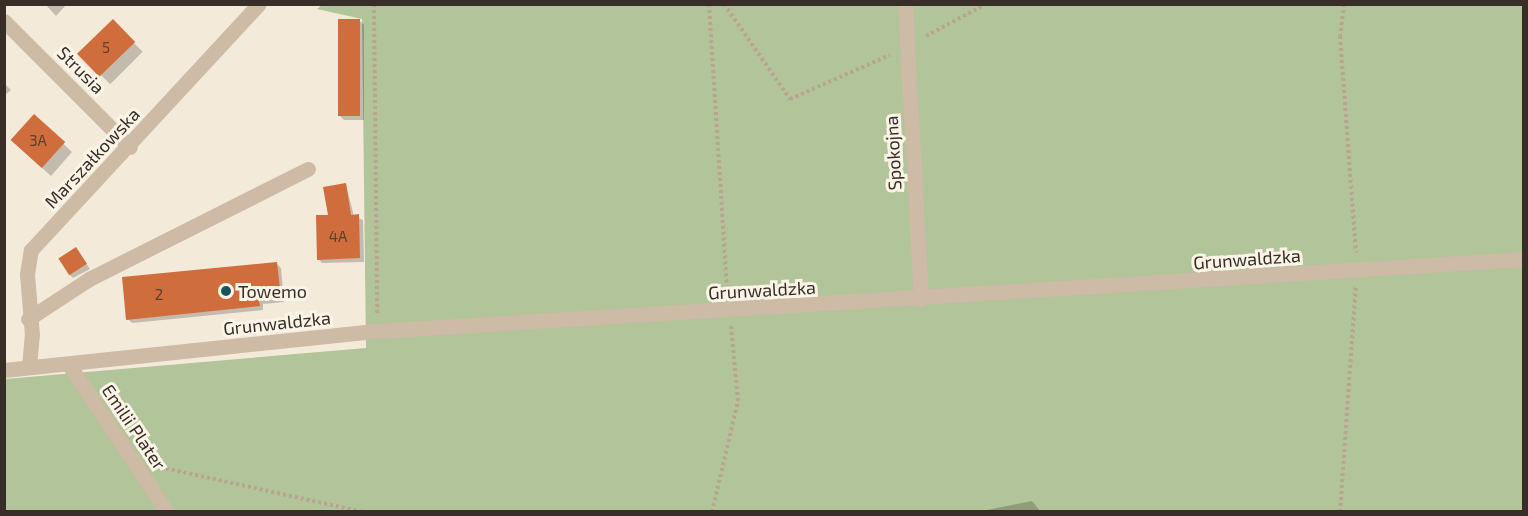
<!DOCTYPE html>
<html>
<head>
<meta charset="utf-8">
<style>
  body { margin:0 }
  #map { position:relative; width:1528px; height:516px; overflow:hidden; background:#f4eada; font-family:"Exo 2",sans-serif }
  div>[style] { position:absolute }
  .green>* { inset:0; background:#b2c499 }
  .shadow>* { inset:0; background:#0003; transform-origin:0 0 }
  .building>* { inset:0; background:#d06d3c; transform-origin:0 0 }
  .path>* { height:4px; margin-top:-2px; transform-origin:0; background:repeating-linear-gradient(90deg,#b9a58f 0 3px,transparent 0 6px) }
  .minor>* { height:15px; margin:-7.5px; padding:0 7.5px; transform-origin:7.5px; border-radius:7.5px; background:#cdbba5 }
  .dots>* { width:16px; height:16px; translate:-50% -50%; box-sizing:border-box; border:3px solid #fbf4e7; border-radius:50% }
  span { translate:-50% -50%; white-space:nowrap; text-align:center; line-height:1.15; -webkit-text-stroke:6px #fbf4e7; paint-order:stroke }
  .number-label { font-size:15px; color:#5e3e2c }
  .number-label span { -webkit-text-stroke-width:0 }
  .street-label { font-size:18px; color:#382e27 }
  .poi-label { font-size:18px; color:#382e27 }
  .left { translate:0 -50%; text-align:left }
  .frame { position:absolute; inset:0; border:6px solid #382e27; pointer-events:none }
</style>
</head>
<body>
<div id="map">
  <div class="green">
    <div style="clip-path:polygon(322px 5px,1523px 5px,1523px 511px,5px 512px,5px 379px,366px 348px,362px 19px,317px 9px)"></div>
  </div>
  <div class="shadow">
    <div style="clip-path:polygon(45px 4px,67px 4px,56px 16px)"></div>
    <div style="clip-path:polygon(360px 21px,364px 25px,364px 120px,344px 120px,340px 116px)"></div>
    <div style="left:113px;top:22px;width:42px;height:46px;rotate:45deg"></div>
    <div style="clip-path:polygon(4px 83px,11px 90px,4px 96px)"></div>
    <div style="clip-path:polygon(34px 116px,72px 152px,51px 176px,21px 149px)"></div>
    <div style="clip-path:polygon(346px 185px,354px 216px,363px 220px,364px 262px,322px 263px,318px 259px,329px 217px)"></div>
    <div style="clip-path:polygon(76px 249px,90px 269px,73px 278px,69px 274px)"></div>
    <div style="clip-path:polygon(277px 264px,281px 268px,284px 302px,263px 304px,263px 310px,132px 323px,128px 319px)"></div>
    <div style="clip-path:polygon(1032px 501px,1041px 512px,987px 510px)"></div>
  </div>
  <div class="building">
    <div style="left:113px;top:19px;width:32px;height:50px;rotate:46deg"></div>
    <div style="left:338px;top:19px;width:22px;height:97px"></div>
    <div style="left:34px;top:114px;width:42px;height:35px;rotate:42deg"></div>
    <div style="clip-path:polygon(346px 183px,351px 215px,359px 214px,360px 258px,317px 260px,316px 215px,328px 215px,323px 187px)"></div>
    <div style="left:76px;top:247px;width:20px;height:21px;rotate:57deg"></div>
    <div style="clip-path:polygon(277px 262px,281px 298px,259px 300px,260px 306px,126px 320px,122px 277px)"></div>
  </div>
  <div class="path">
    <div style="left:374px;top:4px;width:309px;rotate:89.4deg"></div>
    <div style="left:709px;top:4px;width:288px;rotate:86.4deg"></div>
    <div style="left:724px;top:4px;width:116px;rotate:55.2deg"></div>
    <div style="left:790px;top:99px;width:109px;rotate:-23.7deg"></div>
    <div style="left:1344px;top:4px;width:32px;rotate:97deg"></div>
    <div style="left:1340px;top:36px;width:217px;rotate:85.8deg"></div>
    <div style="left:926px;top:36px;width:68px;rotate:-28.1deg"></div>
    <div style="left:160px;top:467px;width:208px;rotate:12.5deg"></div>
    <div style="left:712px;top:512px;width:114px;rotate:-76.8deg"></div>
    <div style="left:738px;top:401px;width:76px;rotate:-95.3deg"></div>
    <div style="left:1340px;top:512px;width:227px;rotate:-86deg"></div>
  </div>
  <div class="minor">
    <div style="left:905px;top:4px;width:296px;rotate:86.9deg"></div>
    <div style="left:4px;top:21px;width:178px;rotate:45deg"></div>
    <div style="left:28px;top:319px;width:73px;rotate:-33.3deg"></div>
    <div style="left:89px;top:279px;width:245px;rotate:-26.7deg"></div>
    <div style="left:69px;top:365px;width:177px;rotate:56.3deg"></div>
    <div style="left:29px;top:367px;width:32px;rotate:-85deg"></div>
    <div style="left:32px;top:335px;width:61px;rotate:-94.7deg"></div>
    <div style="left:27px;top:274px;width:24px;rotate:-81deg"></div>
    <div style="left:31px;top:250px;width:335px;rotate:-47.2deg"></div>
    <div style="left:4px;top:370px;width:375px;rotate:-6deg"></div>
    <div style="left:377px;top:331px;width:1149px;rotate:-3.59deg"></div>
  </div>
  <div class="dots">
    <div style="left:226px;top:291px;background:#19535d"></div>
  </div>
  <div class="number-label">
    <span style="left:106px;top:48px">5</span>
    <span style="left:38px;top:141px">3A</span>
    <span style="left:338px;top:237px">4A</span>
    <span style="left:159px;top:295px">2</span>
  </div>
  <div class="street-label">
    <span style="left:81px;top:70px;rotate:45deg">Strusia</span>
    <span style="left:893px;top:153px;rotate:-93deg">Spokojna</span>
    <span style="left:92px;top:158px;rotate:-47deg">Marszałkowska</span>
    <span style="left:1247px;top:259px;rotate:-4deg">Grunwaldzka</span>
    <span style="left:762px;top:290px;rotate:-3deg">Grunwaldzka</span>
    <span style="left:277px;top:323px;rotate:-6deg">Grunwaldzka</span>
    <span style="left:134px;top:427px;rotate:56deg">Emilii Plater</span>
  </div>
  <div class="poi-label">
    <span class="left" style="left:238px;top:291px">Towemo</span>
  </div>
  <div class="frame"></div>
</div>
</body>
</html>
